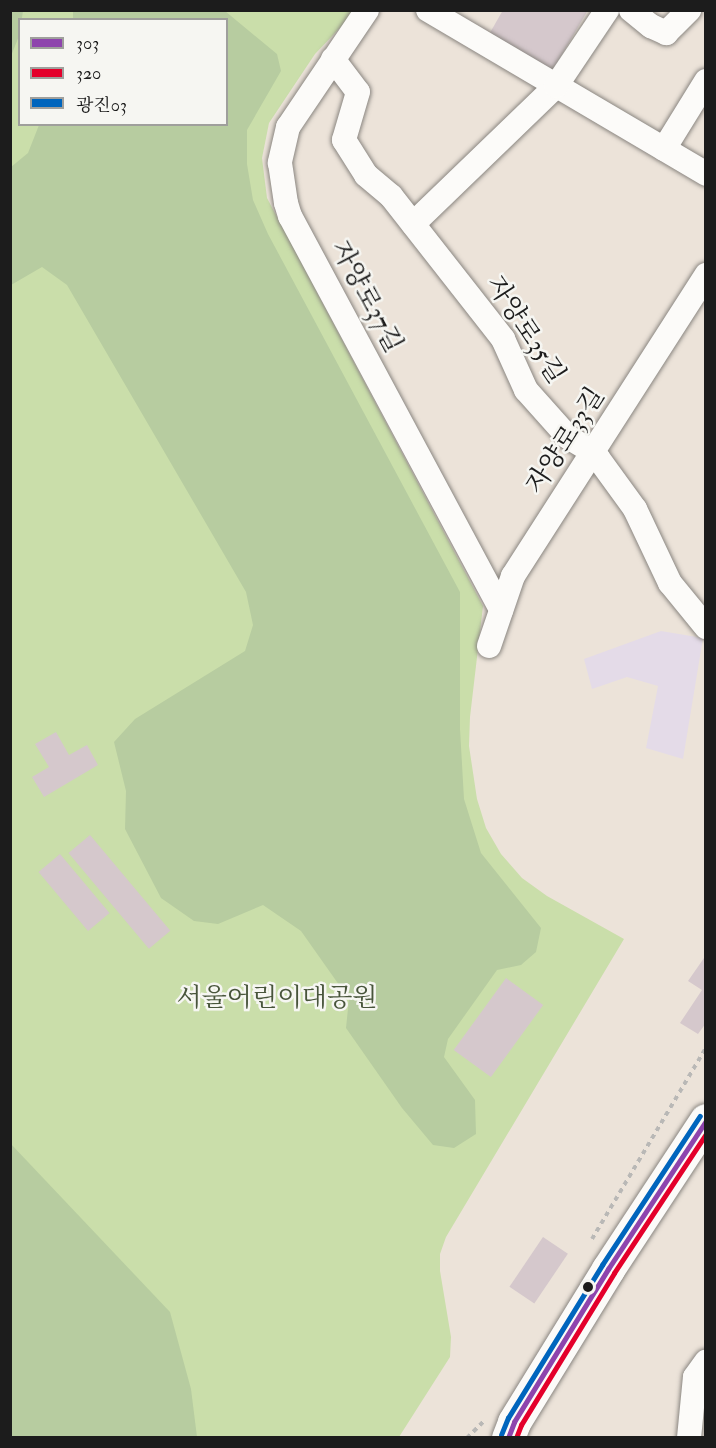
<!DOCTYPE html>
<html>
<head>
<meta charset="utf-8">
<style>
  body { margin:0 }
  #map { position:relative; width:716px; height:1448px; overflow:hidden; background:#ece3d9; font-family:"IM FELL Double Pica","Noto Serif KR",serif }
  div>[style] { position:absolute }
  .built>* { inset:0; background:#e4dbe8 }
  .green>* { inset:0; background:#cadeaa }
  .forest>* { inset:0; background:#b7cca0 }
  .building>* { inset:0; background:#d5c8cc; transform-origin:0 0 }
  .path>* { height:4px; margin-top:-2px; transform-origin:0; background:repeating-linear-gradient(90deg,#b9b8b6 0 4.5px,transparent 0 9px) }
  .roads { filter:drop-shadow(0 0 2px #8a8681) drop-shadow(0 0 2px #8a8681) }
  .street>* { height:24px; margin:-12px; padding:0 12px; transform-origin:12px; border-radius:12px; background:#fcfbf9 }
  .primary>* { height:33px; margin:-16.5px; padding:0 16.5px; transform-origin:16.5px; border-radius:16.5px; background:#fcfbf9 }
  .bus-1>* { height:4.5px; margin:-2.25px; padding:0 2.25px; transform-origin:2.25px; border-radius:2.25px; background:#8e44ad }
  .bus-2>* { height:4.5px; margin:-2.25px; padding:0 2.25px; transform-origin:2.25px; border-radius:2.25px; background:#e4002b }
  .bus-3>* { height:4.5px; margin:-2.25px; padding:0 2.25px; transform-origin:2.25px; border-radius:2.25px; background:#0065bd }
  .dots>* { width:16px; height:16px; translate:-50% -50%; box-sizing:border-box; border:3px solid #f6f6f2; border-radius:50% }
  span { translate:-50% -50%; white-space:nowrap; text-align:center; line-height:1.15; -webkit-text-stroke:5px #f6f6f2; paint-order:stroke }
  .street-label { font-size:26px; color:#1c1c1c }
  .park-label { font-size:26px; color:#48553b }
  .frame { position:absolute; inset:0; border:12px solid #1c1c1c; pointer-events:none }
  .legend { position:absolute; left:18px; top:18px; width:210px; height:108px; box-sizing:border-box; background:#f6f6f2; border:2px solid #9f9f9c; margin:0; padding:8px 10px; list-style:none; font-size:18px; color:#1c1c1c }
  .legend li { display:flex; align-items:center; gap:12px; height:30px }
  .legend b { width:30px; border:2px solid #9f9f9c }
</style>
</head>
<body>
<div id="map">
  <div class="built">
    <div style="clip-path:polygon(661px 631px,703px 638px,683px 759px,646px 748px,658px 686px,627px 677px,592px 689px,584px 659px)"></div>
  </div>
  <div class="green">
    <div style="clip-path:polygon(evenodd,11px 11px,356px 11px,315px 54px,269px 123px,262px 158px,267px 198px,483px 606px,470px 717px,469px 746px,477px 799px,486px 828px,501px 854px,522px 878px,547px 896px,624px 939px,446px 1237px,440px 1254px,440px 1271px,451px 1337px,450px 1357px,399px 1437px,11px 1437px,11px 11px,20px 20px,226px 20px,226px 124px,20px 124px,20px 20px)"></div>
  </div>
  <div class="forest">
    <div style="clip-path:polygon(11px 10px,23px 11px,19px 36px,11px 56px)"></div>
    <div style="clip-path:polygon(73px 11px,225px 11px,277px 54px,281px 71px,247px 130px,247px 164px,253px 200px,268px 234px,460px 592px,460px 729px,464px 799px,481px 853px,541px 928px,536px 952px,521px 965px,497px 970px,448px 1039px,444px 1057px,475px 1100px,476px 1134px,454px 1148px,433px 1145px,402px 1108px,346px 1028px,349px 999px,301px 931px,263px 905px,218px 924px,194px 921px,161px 898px,125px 829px,126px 791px,114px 742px,135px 719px,245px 651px,253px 625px,246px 592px,67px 285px,42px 267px,11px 285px,11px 167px,28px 153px,39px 125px,226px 124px,226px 20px,73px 19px)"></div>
    <div style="clip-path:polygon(10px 1143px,170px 1312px,191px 1389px,197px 1437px,11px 1437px)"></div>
  </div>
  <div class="building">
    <div style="clip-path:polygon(503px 10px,588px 10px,550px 75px,487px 38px)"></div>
    <div style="clip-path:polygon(56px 732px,69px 755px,87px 745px,98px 765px,44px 797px,32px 777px,49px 767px,35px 744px)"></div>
    <div style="left:90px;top:835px;width:125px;height:28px;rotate:50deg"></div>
    <div style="left:60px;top:854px;width:77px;height:28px;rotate:50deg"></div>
    <div style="clip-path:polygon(704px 958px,706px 1023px,698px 1034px,680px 1023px,702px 990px,688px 981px)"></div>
    <div style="left:506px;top:978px;width:46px;height:89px;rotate:36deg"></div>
    <div style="left:543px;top:1237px;width:30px;height:60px;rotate:34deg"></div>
  </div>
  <div class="path">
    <div style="left:592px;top:1239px;width:222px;rotate:-59.2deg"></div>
    <div style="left:467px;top:1438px;width:24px;rotate:-45deg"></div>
  </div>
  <div class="roads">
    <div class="street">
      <div style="left:367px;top:10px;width:141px;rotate:124deg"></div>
      <div style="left:288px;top:127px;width:37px;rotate:103deg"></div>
      <div style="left:280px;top:163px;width:40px;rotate:81.5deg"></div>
      <div style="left:286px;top:203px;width:14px;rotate:73deg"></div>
      <div style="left:290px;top:216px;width:447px;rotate:61.8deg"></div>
      <div style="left:428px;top:10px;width:323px;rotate:30.5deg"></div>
      <div style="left:631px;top:10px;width:26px;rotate:39deg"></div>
      <div style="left:651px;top:26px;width:17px;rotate:25deg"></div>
      <div style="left:666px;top:33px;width:33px;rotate:-45deg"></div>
      <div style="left:333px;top:59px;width:41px;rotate:52.9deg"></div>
      <div style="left:358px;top:92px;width:50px;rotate:106.3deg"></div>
      <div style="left:344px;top:140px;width:41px;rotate:57.8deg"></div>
      <div style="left:366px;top:175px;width:33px;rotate:40deg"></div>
      <div style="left:391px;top:196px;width:182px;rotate:51.9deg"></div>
      <div style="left:503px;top:339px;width:56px;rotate:65.7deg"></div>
      <div style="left:526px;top:390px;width:63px;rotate:48.2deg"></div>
      <div style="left:568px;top:437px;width:29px;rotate:31deg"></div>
      <div style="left:593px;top:452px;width:8px;rotate:50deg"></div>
      <div style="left:598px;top:458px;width:63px;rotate:54deg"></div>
      <div style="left:635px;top:509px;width:82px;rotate:64.7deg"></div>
      <div style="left:670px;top:583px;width:57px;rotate:50.7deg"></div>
      <div style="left:664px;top:149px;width:80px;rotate:-58.3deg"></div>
      <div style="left:413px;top:224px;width:199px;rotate:-44deg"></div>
      <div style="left:556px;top:86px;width:92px;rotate:-56.1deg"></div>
      <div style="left:489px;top:646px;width:74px;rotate:-71.1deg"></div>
      <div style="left:513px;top:576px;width:358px;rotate:-57.3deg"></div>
      <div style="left:689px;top:1438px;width:61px;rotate:-84.4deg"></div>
      <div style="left:695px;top:1377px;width:19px;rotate:-54deg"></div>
    </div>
    <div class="primary">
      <div style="left:508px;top:1438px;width:17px;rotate:-69deg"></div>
      <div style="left:514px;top:1422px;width:180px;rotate:-58.4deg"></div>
      <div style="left:608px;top:1269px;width:178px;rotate:-56.7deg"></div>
    </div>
  </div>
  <div class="bus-1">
    <div style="left:508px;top:1438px;width:17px;rotate:-69deg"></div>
    <div style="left:514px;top:1422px;width:180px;rotate:-58.4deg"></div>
    <div style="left:608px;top:1269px;width:178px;rotate:-56.5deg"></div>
  </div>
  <div class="bus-2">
    <div style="left:516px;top:1438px;width:14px;rotate:-69deg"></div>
    <div style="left:521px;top:1425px;width:178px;rotate:-58.5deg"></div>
    <div style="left:614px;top:1273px;width:167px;rotate:-56.5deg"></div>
  </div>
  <div class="bus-3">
    <div style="left:501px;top:1435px;width:18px;rotate:-68deg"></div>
    <div style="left:508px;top:1418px;width:180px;rotate:-58.4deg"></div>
    <div style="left:602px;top:1265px;width:178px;rotate:-56.7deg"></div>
  </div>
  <div class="dots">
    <div style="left:588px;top:1287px;background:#1c1c1c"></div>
  </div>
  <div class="street-label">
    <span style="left:366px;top:297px;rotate:62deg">자양로37길</span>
    <span style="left:525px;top:330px;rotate:57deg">자양로35길</span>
    <span style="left:566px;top:441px;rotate:-57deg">자양로33길</span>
  </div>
  <div class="park-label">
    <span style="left:277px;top:999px">서울어린이대공원</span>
  </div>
  <div class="frame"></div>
  <ul class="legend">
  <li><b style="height:8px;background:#8e44ad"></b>303</li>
  <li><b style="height:8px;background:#e4002b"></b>320</li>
  <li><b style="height:8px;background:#0065bd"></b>광진03</li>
  </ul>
</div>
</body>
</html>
